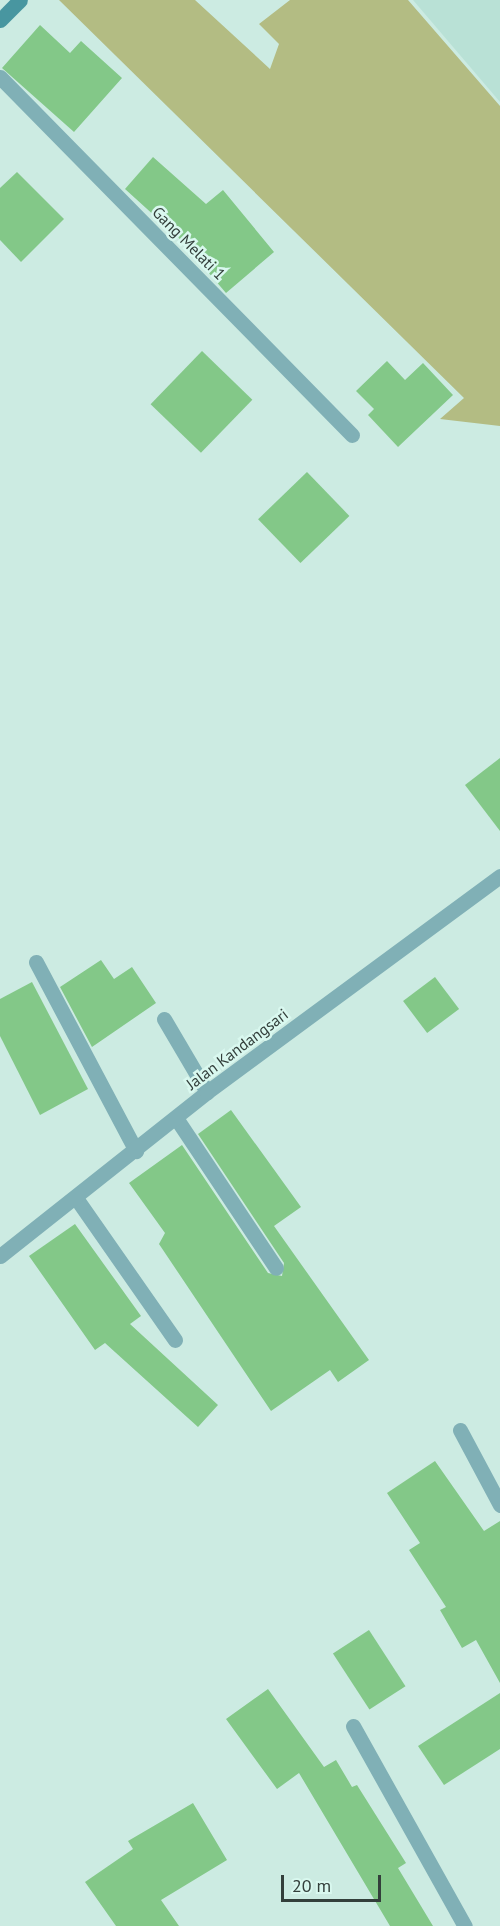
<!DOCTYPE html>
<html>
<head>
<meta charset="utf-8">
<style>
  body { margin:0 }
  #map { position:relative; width:500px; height:1926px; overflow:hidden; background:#ccebe2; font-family:"PT Sans",sans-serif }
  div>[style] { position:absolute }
  .built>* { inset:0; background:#b9e1d6 }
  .green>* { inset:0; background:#b3bc83 }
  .building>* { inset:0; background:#83c888; transform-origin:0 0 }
  .street>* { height:15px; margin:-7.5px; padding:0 7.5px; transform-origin:7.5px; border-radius:7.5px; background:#80b0b6 }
  .secondary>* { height:15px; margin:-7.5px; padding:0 7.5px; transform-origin:7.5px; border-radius:7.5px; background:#4896a0 }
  span { translate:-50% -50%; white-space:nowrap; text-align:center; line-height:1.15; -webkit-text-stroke:5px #d9f8ef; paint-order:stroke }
  .street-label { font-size:16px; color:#333f3b }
  .scale { position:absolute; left:281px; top:1875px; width:100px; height:27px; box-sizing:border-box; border:3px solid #333f3b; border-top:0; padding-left:8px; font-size:18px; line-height:21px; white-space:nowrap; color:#333f3b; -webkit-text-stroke:4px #d9f8ef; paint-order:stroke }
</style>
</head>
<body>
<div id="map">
  <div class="built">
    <div style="clip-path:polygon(413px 0,500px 0,500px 102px)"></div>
  </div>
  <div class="green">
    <div style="clip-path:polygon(59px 0,195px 0,270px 69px,279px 44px,259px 24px,290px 0,408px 0,500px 106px,500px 426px,440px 419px,464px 398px)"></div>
  </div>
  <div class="building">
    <div style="clip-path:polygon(40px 25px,70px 53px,81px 41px,122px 78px,74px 132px,2px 68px)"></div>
    <div style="clip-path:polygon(153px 157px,206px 204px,223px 190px,274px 252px,226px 293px,178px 237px,125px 189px)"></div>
    <div style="clip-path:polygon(17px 172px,64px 219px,21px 262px,0 240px,0 188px)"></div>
    <div style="left:202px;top:351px;width:70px;height:74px;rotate:44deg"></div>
    <div style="clip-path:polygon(387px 361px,405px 380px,423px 363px,453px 395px,398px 447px,368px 415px,374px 409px,356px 391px)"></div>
    <div style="left:307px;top:472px;width:61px;height:68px;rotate:46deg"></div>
    <div style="clip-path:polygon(500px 758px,500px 831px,465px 785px)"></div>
    <div style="clip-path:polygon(101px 960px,114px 979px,132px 967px,156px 1003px,92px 1047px,60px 987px)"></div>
    <div style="left:435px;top:977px;width:40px;height:40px;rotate:53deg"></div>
    <div style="clip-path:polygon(32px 982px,88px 1089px,40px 1115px,0 1036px,0 999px)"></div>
    <div style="clip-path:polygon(231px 1110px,301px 1207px,274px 1226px,369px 1360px,338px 1382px,330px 1370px,271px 1411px,159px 1244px,165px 1233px,129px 1183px,182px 1145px,268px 1273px,282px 1276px,284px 1263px,198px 1134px)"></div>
    <div style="clip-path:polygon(75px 1224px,141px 1316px,130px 1324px,218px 1405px,198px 1427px,105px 1343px,95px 1350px,29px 1256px)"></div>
    <div style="clip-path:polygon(435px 1461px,484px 1531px,500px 1521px,500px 1683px,476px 1640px,462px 1648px,440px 1610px,446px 1607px,409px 1550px,420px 1543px,387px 1493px)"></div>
    <div style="left:369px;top:1630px;width:67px;height:43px;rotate:57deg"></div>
    <div style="clip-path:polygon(268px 1689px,324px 1767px,336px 1760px,352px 1787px,357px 1785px,406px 1863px,398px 1868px,433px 1926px,390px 1926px,299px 1773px,277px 1789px,226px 1719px)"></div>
    <div style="clip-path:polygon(500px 1693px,500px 1749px,444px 1785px,418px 1746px)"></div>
    <div style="clip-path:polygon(193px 1803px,227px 1860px,161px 1900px,179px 1926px,116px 1926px,85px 1882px,133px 1849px,128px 1841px)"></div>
  </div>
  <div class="street">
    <div style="left:0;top:77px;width:502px;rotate:45.48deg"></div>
    <div style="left:36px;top:962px;width:214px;rotate:62.1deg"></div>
    <div style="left:164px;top:1019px;width:85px;rotate:59.5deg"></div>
    <div style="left:176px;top:1118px;width:180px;rotate:56.3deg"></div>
    <div style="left:76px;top:1198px;width:173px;rotate:55.1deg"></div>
    <div style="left:0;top:1256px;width:264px;rotate:-38.4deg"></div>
    <div style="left:207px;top:1092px;width:364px;rotate:-36.4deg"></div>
    <div style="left:460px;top:1430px;width:85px;rotate:61.9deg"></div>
    <div style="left:353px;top:1726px;width:229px;rotate:60.8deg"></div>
  </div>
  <div class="secondary">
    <div style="left:0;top:20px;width:28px;rotate:-45deg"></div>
  </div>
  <div class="street-label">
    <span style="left:189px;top:243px;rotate:45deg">Gang Melati 1</span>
    <span style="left:237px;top:1049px;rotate:-37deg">Jalan Kandangsari</span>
  </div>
  <div class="scale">20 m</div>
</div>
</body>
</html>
